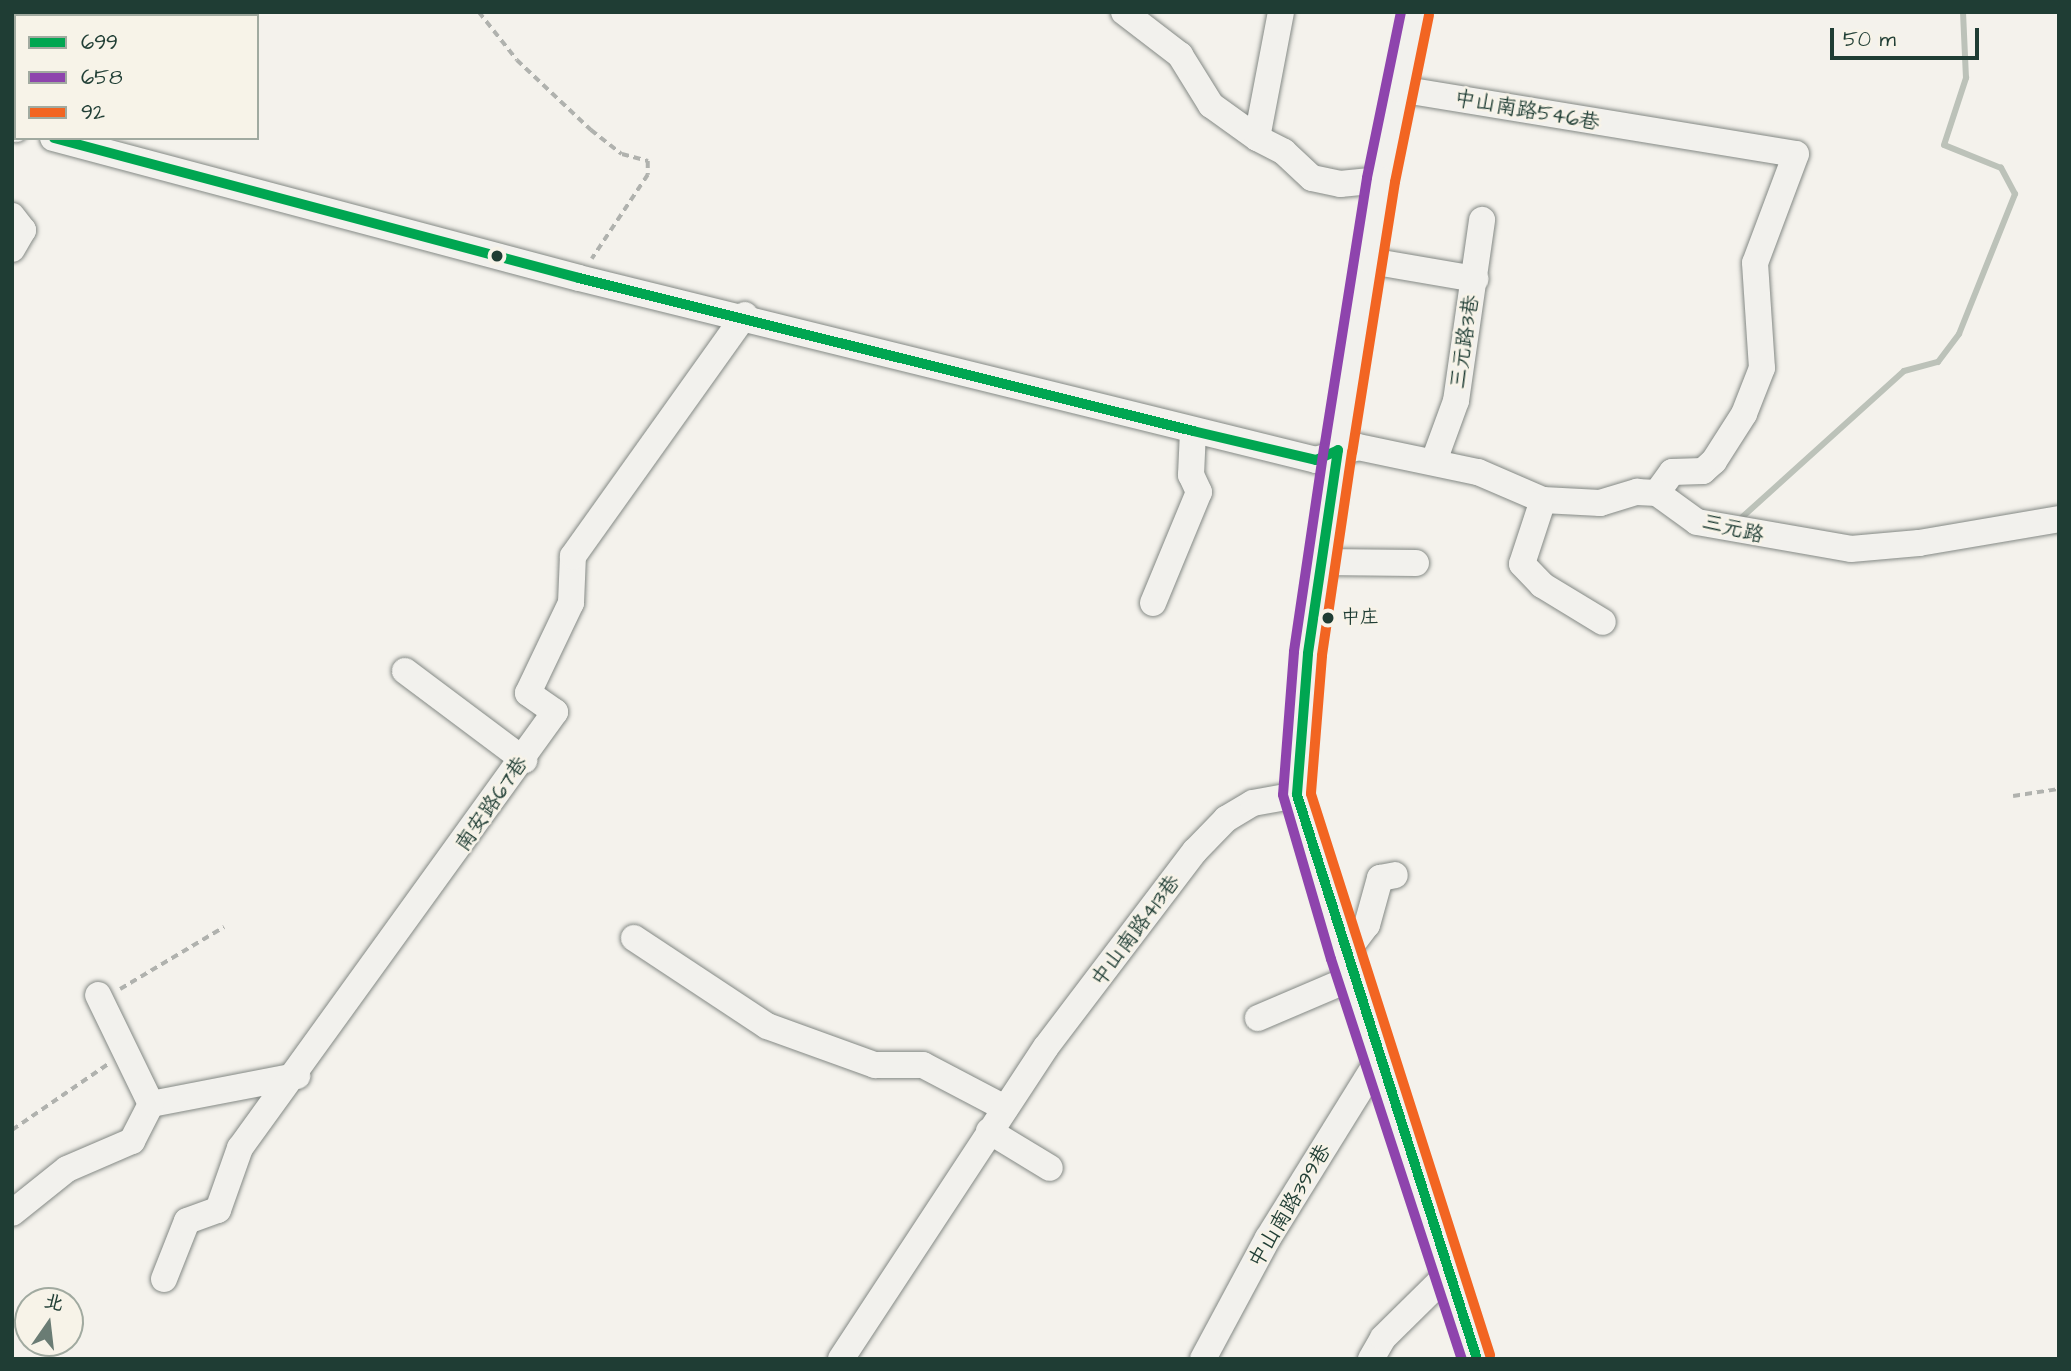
<!DOCTYPE html>
<html>
<head>
<meta charset="utf-8">
<style>
  body { margin:0 }
  #map { position:relative; width:2071px; height:1371px; overflow:hidden; background:#f4f2ec; font-family:"Architects Daughter","LXGW WenKai TC",sans-serif }
  div>[style] { position:absolute }
  .stream>* { height:6px; margin:-3px; padding:0 3px; transform-origin:3px; border-radius:3px; background:#bcc2b9 }
  .path>* { height:3.5px; margin-top:-1.75px; transform-origin:0; background:repeating-linear-gradient(90deg,#b0b2ae 0 7px,transparent 0 12px) }
  .roads { filter:drop-shadow(0 0 2px #848985) drop-shadow(0 0 2px #848985) }
  .minor>* { height:26px; margin:-13px; padding:0 13px; transform-origin:13px; border-radius:13px; background:#f2f1ed }
  .bus-1>* { height:10px; margin:-5px; padding:0 5px; transform-origin:5px; border-radius:5px; background:#00a651 }
  .bus-2>* { height:10px; margin:-5px; padding:0 5px; transform-origin:5px; border-radius:5px; background:#8e44ad }
  .bus-3>* { height:10px; margin:-5px; padding:0 5px; transform-origin:5px; border-radius:5px; background:#f26522 }
  .dots>* { width:19px; height:19px; translate:-50% -50%; box-sizing:border-box; border:4px solid #f7f3e8; border-radius:50% }
  span { translate:-50% -50%; white-space:nowrap; text-align:center; line-height:1.15; -webkit-text-stroke:5px #f7f3e8; paint-order:stroke }
  .bus-label { font-size:19px; color:#1f3d34 }
  .left { translate:0 -50%; text-align:left }
  .street-label { font-size:21px; color:#1f3d34 }
  .frame { position:absolute; inset:0; border:14px solid #1f3d34; pointer-events:none }
  .legend { position:absolute; left:14px; top:14px; width:245px; height:126px; box-sizing:border-box; background:#f7f3e8; border:2px solid #a1aaa0; margin:0; padding:9px 12px; list-style:none; font-size:21px; color:#1f3d34 }
  .legend li { display:flex; align-items:center; gap:14px; height:35px }
  .legend b { width:35px; border:2px solid #a1aaa0 }
  .north { position:absolute; left:14px; top:1287px; width:70px; height:70px; box-sizing:border-box; background:#f7f3e8; border:2px solid #a1aaa0; border-radius:50%; rotate:14deg; font-size:19px; font-weight:700; line-height:28px; text-align:center; color:#1f3d34 }
  .north::after { content:''; display:block; margin:auto; width:24px; height:32px; background:#6a7c74; clip-path:polygon(50% 0,100% 100%,50% 72%,0 100%) }
  .scale { position:absolute; left:1830px; top:28px; width:149px; height:32px; box-sizing:border-box; border:4px solid #1f3d34; border-top:0; padding-left:9px; font-size:21px; line-height:24px; white-space:nowrap; color:#1f3d34; -webkit-text-stroke:5px #f7f3e8; paint-order:stroke }
</style>
</head>
<body>
<div id="map">
  <div class="stream">
    <div style="left:1739px;top:520px;width:222px;rotate:-42.1deg"></div>
    <div style="left:1904px;top:371px;width:35px;rotate:-15deg"></div>
    <div style="left:1938px;top:362px;width:35px;rotate:-53deg"></div>
    <div style="left:1959px;top:334px;width:151px;rotate:-68.2deg"></div>
    <div style="left:2015px;top:194px;width:30px;rotate:-118deg"></div>
    <div style="left:2001px;top:168px;width:61px;rotate:-158deg"></div>
    <div style="left:1944px;top:145px;width:71px;rotate:-71.8deg"></div>
    <div style="left:1966px;top:78px;width:66px;rotate:-92.6deg"></div>
  </div>
  <div class="path">
    <div style="left:479px;top:12px;width:61px;rotate:51.6deg"></div>
    <div style="left:517px;top:60px;width:102px;rotate:43.4deg"></div>
    <div style="left:591px;top:130px;width:39px;rotate:38deg"></div>
    <div style="left:622px;top:154px;width:27px;rotate:15deg"></div>
    <div style="left:648px;top:161px;width:14px;rotate:90deg"></div>
    <div style="left:648px;top:175px;width:101px;rotate:123.7deg"></div>
    <div style="left:2013px;top:796px;width:47px;rotate:-8.7deg"></div>
    <div style="left:120px;top:989px;width:121px;rotate:-30.8deg"></div>
    <div style="left:12px;top:1130px;width:116px;rotate:-34.5deg"></div>
  </div>
  <div class="roads">
    <div class="minor">
      <div style="left:1124px;top:12px;width:71px;rotate:37.5deg"></div>
      <div style="left:1180px;top:55px;width:59px;rotate:58.2deg"></div>
      <div style="left:1211px;top:105px;width:57px;rotate:35.7deg"></div>
      <div style="left:1281px;top:12px;width:128px;rotate:100.8deg"></div>
      <div style="left:1257px;top:138px;width:30px;rotate:27deg"></div>
      <div style="left:1284px;top:152px;width:38px;rotate:43deg"></div>
      <div style="left:1312px;top:178px;width:29px;rotate:12deg"></div>
      <div style="left:1340px;top:184px;width:41px;rotate:-5.6deg"></div>
      <div style="left:1415px;top:12px;width:171px;rotate:101.4deg"></div>
      <div style="left:1381px;top:180px;width:273px;rotate:99deg"></div>
      <div style="left:1338px;top:450px;width:206px;rotate:98.4deg"></div>
      <div style="left:1308px;top:654px;width:141px;rotate:94.5deg"></div>
      <div style="left:1297px;top:795px;width:167px;rotate:73.6deg"></div>
      <div style="left:1344px;top:955px;width:425px;rotate:71.8deg"></div>
      <div style="left:1399px;top:89px;width:402px;rotate:9.3deg"></div>
      <div style="left:1796px;top:154px;width:116px;rotate:110.6deg"></div>
      <div style="left:1755px;top:263px;width:105px;rotate:86.2deg"></div>
      <div style="left:1762px;top:368px;width:49px;rotate:111.4deg"></div>
      <div style="left:1744px;top:414px;width:56px;rotate:122.6deg"></div>
      <div style="left:1714px;top:461px;width:15px;rotate:138deg"></div>
      <div style="left:1703px;top:471px;width:31px;rotate:178deg"></div>
      <div style="left:1672px;top:472px;width:26px;rotate:126deg"></div>
      <div style="left:12px;top:128px;width:4px;rotate:14deg"></div>
      <div style="left:53px;top:138px;width:544px;rotate:14.9deg"></div>
      <div style="left:579px;top:278px;width:759px;rotate:13.87deg"></div>
      <div style="left:1316px;top:460px;width:44px;rotate:-17.2deg"></div>
      <div style="left:1358px;top:447px;width:123px;rotate:11.8deg"></div>
      <div style="left:1478px;top:472px;width:71px;rotate:23.3deg"></div>
      <div style="left:1543px;top:500px;width:57px;rotate:3deg"></div>
      <div style="left:1600px;top:503px;width:39px;rotate:-17deg"></div>
      <div style="left:1637px;top:492px;width:20px;rotate:3deg"></div>
      <div style="left:1657px;top:493px;width:49px;rotate:35.9deg"></div>
      <div style="left:1697px;top:522px;width:156px;rotate:9.9deg"></div>
      <div style="left:1851px;top:549px;width:68px;rotate:-5deg"></div>
      <div style="left:1919px;top:543px;width:142px;rotate:-9.7deg"></div>
      <div style="left:12px;top:216px;width:18px;rotate:52deg"></div>
      <div style="left:23px;top:230px;width:22px;rotate:120deg"></div>
      <div style="left:1370px;top:261px;width:107px;rotate:9.7deg"></div>
      <div style="left:1434px;top:461px;width:64px;rotate:-69.9deg"></div>
      <div style="left:1456px;top:401px;width:183px;rotate:-81.8deg"></div>
      <div style="left:1543px;top:500px;width:67px;rotate:108.2deg"></div>
      <div style="left:1522px;top:564px;width:29px;rotate:46deg"></div>
      <div style="left:1542px;top:585px;width:71px;rotate:31.2deg"></div>
      <div style="left:1322px;top:562px;width:94px;rotate:0.6deg"></div>
      <div style="left:1153px;top:603px;width:120px;rotate:-67.5deg"></div>
      <div style="left:1199px;top:492px;width:19px;rotate:-115deg"></div>
      <div style="left:1191px;top:475px;width:44px;rotate:-87.4deg"></div>
      <div style="left:405px;top:671px;width:149px;rotate:36.8deg"></div>
      <div style="left:634px;top:938px;width:159px;rotate:33.5deg"></div>
      <div style="left:767px;top:1026px;width:115px;rotate:19.9deg"></div>
      <div style="left:875px;top:1065px;width:48px"></div>
      <div style="left:923px;top:1065px;width:93px;rotate:27.7deg"></div>
      <div style="left:1344px;top:955px;width:38px;rotate:-53deg"></div>
      <div style="left:1367px;top:925px;width:49px;rotate:-74.5deg"></div>
      <div style="left:1380px;top:878px;width:15px;rotate:-11deg"></div>
      <div style="left:1258px;top:1018px;width:102px;rotate:-23.1deg"></div>
      <div style="left:151px;top:1104px;width:149px;rotate:-10.9deg"></div>
      <div style="left:989px;top:1131px;width:71px;rotate:31.2deg"></div>
      <div style="left:12px;top:1213px;width:70px;rotate:-38.7deg"></div>
      <div style="left:67px;top:1169px;width:71px;rotate:-23.3deg"></div>
      <div style="left:132px;top:1141px;width:42px;rotate:-62.8deg"></div>
      <div style="left:151px;top:1104px;width:121px;rotate:-115.9deg"></div>
      <div style="left:164px;top:1279px;width:62px;rotate:-68.4deg"></div>
      <div style="left:187px;top:1221px;width:33px;rotate:-20deg"></div>
      <div style="left:218px;top:1210px;width:66px;rotate:-70.5deg"></div>
      <div style="left:240px;top:1148px;width:538px;rotate:-54.15deg"></div>
      <div style="left:555px;top:712px;width:33px;rotate:-145deg"></div>
      <div style="left:528px;top:693px;width:100px;rotate:-64.5deg"></div>
      <div style="left:571px;top:603px;width:47px;rotate:-87.6deg"></div>
      <div style="left:573px;top:556px;width:296px;rotate:-54.5deg"></div>
      <div style="left:841px;top:1359px;width:373px;rotate:-56.7deg"></div>
      <div style="left:1046px;top:1047px;width:246px;rotate:-52.8deg"></div>
      <div style="left:1195px;top:851px;width:45px;rotate:-45.9deg"></div>
      <div style="left:1226px;top:819px;width:31px;rotate:-31deg"></div>
      <div style="left:1253px;top:803px;width:45px;rotate:-10.3deg"></div>
      <div style="left:1203px;top:1359px;width:137px;rotate:-61.8deg"></div>
      <div style="left:1268px;top:1238px;width:214px;rotate:-58.2deg"></div>
      <div style="left:1371px;top:1359px;width:24px;rotate:-60deg"></div>
      <div style="left:1383px;top:1338px;width:94px;rotate:-44.6deg"></div>
    </div>
  </div>
  <div class="bus-1">
    <div style="left:54px;top:138px;width:543px;rotate:14.93deg"></div>
    <div style="left:579px;top:278px;width:633px;rotate:13.99deg"></div>
    <div style="left:1193px;top:431px;width:126px;rotate:13.3deg"></div>
    <div style="left:1316px;top:460px;width:24px;rotate:-24deg"></div>
    <div style="left:1338px;top:450px;width:206px;rotate:98.4deg"></div>
    <div style="left:1308px;top:654px;width:141px;rotate:94.5deg"></div>
    <div style="left:1297px;top:795px;width:592px;rotate:72.3deg"></div>
  </div>
  <div class="bus-2">
    <div style="left:1401px;top:12px;width:169px;rotate:101.6deg"></div>
    <div style="left:1367px;top:178px;width:273px;rotate:99deg"></div>
    <div style="left:1324px;top:448px;width:206px;rotate:98.4deg"></div>
    <div style="left:1294px;top:652px;width:143px;rotate:94.4deg"></div>
    <div style="left:1283px;top:795px;width:171px;rotate:73.7deg"></div>
    <div style="left:1331px;top:959px;width:421px;rotate:71.9deg"></div>
  </div>
  <div class="bus-3">
    <div style="left:1429px;top:15px;width:170px;rotate:101.5deg"></div>
    <div style="left:1395px;top:182px;width:273px;rotate:99deg"></div>
    <div style="left:1352px;top:452px;width:206px;rotate:98.4deg"></div>
    <div style="left:1322px;top:656px;width:138px;rotate:94.6deg"></div>
    <div style="left:1311px;top:794px;width:589px;rotate:72.3deg"></div>
  </div>
  <div class="dots">
    <div style="left:497px;top:256px;background:#1f3d34"></div>
    <div style="left:1328px;top:618px;background:#1f3d34"></div>
  </div>
  <div class="bus-label">
    <span class="left" style="left:1341px;top:618px">中庄</span>
  </div>
  <div class="street-label">
    <span style="left:1527px;top:111px;rotate:10deg">中山南路546巷</span>
    <span style="left:1465px;top:342px;rotate:-81deg">三元路3巷</span>
    <span style="left:1733px;top:529px;rotate:14deg">三元路</span>
    <span style="left:492px;top:804px;rotate:-55deg">南安路67巷</span>
    <span style="left:1136px;top:931px;rotate:-53deg">中山南路413巷</span>
    <span style="left:1290px;top:1206px;rotate:-59deg">中山南路399巷</span>
  </div>
  <div class="frame"></div>
  <ul class="legend">
  <li><b style="height:9px;background:#00a651"></b>699</li>
  <li><b style="height:9px;background:#8e44ad"></b>658</li>
  <li><b style="height:9px;background:#f26522"></b>92</li>
  </ul>
  <div class="north">北</div>
  <div class="scale">50 m</div>
</div>
</body>
</html>
